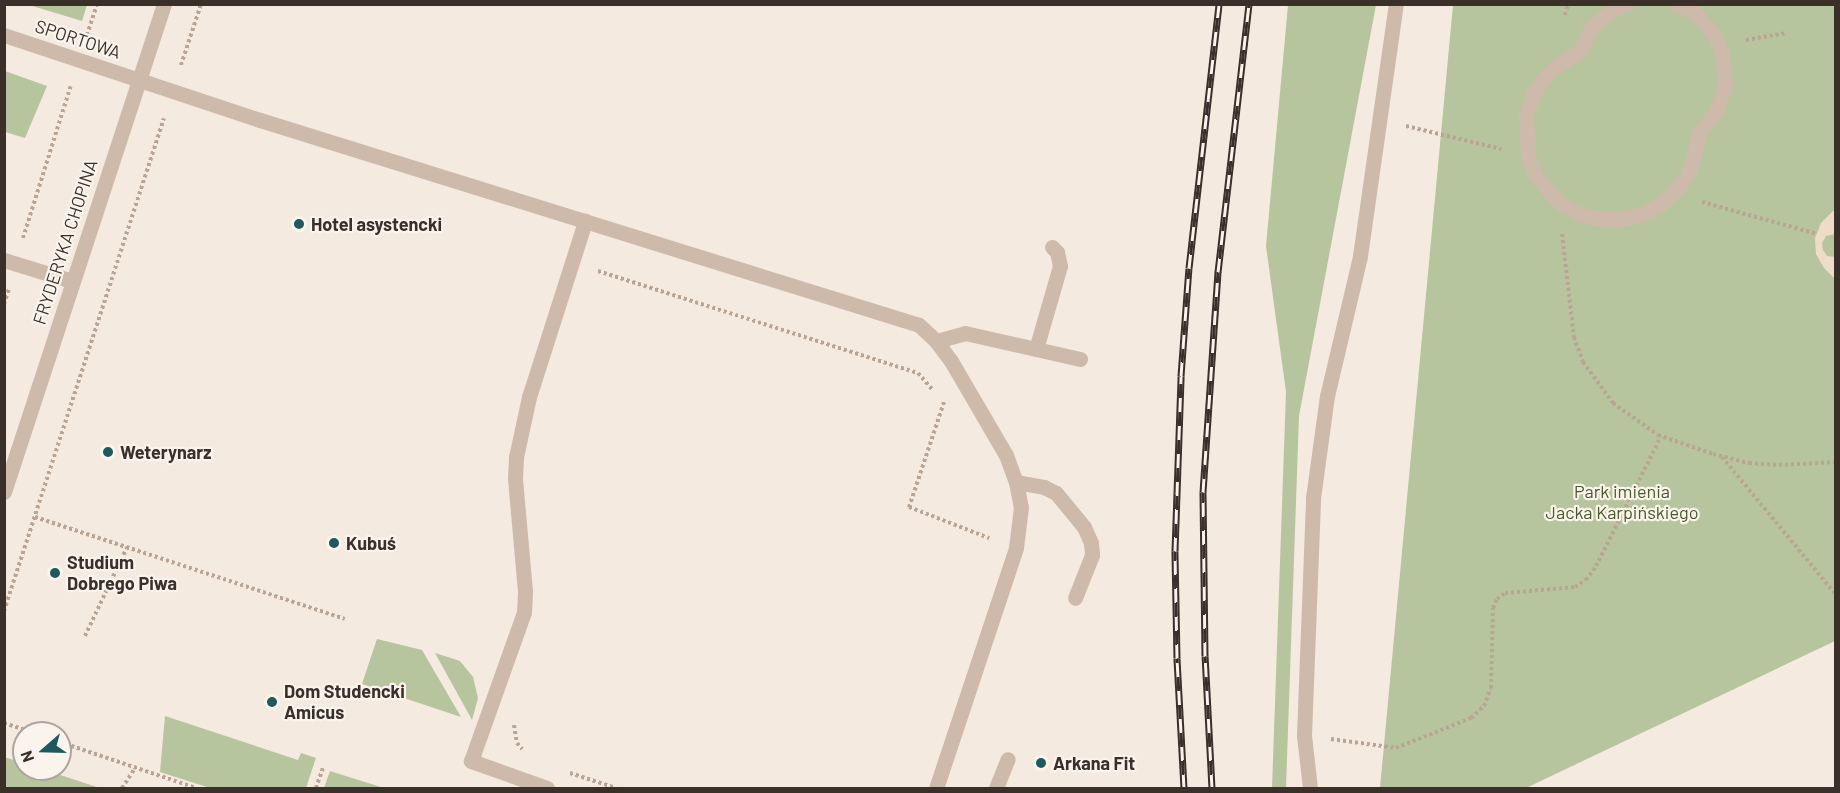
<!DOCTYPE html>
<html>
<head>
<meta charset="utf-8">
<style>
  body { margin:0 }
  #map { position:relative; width:1840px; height:793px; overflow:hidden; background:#f4eadf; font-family:Barlow,sans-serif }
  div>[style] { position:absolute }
  .green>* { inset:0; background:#b7c59e }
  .plaza>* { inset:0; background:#eddcc6 }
  .path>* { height:4px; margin-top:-2px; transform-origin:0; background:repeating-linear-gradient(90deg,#baa494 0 3px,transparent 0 6px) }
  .service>* { height:15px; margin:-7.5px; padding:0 7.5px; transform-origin:7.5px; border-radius:7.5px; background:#cebaaa }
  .pedestrian>* { height:15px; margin:-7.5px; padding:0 7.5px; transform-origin:7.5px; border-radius:7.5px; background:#cebaaa }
  .minor>* { height:15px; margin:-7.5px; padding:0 7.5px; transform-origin:7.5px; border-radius:7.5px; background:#cebaaa }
  .tertiary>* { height:15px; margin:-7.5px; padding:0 7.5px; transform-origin:7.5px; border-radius:7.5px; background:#cebaaa }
  .rail>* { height:7px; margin-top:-3.5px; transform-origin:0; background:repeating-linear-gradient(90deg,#fbf4ec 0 14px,#3b2f2a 0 28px); box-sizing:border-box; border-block:2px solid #3b2f2a }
  .dots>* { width:16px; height:16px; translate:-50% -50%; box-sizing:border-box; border:3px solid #fbf4ec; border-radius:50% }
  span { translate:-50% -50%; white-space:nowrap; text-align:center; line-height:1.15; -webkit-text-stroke:4.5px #fbf4ec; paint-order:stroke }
  .street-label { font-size:18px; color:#3b2f2a }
  .poi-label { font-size:18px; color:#3b2f2a; font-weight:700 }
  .left { translate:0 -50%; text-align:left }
  .park-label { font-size:18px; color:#495a2c }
  .frame { position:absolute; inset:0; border:6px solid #3b2f2a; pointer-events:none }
  .north { position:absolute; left:12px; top:721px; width:60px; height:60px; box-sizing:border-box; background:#fbf4ec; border:2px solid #aea59e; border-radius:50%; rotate:250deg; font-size:16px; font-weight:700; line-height:24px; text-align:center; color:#3b2f2a }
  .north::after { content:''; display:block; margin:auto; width:21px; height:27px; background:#1c5a5f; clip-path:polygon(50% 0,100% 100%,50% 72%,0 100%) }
</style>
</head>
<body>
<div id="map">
  <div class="green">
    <div style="clip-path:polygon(29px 5px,87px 4px,87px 5px,82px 21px)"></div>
    <div style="clip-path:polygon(1288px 5px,1376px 5px,1299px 416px,1286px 788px,1272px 788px,1286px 392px,1266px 246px)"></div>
    <div style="clip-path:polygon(1453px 5px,1835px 5px,1835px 641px,1526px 788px,1380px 788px)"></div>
    <div style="clip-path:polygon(5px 71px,47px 86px,25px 138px,5px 132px)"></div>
    <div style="clip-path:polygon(377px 639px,422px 650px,461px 717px,362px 684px)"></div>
    <div style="clip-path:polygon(435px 653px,460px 661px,473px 677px,478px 698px,472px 720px)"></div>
    <div style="clip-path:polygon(165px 716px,298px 760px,301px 753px,316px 758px,306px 788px,210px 788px,160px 772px)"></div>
    <div style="clip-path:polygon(4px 757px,24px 763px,24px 769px,42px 769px,100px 788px,5px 788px)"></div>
    <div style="clip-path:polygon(330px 771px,384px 788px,324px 788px)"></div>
  </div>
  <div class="plaza">
    <div style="clip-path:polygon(1835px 209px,1835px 234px,1826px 236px,1822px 243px,1823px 250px,1827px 256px,1835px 257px,1835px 279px,1824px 268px,1816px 254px,1815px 238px,1821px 223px)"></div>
  </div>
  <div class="path">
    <div style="left:1565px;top:15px;width:11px;rotate:-75deg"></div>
    <div style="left:87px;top:35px;width:33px;rotate:-72deg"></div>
    <div style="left:1746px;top:40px;width:41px;rotate:-9.9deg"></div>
    <div style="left:181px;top:65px;width:64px;rotate:-71.8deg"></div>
    <div style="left:1406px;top:126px;width:98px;rotate:13.6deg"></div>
    <div style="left:1702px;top:202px;width:119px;rotate:15.5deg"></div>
    <div style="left:1562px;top:234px;width:104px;rotate:83.4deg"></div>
    <div style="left:1574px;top:337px;width:27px;rotate:70deg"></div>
    <div style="left:1583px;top:362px;width:51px;rotate:53.8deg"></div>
    <div style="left:1613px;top:403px;width:55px;rotate:35.4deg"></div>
    <div style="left:1658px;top:435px;width:58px;rotate:19.1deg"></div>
    <div style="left:1713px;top:454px;width:37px;rotate:14deg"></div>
    <div style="left:1749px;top:463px;width:30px;rotate:4deg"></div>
    <div style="left:1779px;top:465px;width:57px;rotate:-3deg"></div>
    <div style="left:23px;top:238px;width:160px;rotate:-72.6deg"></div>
    <div style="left:598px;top:271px;width:336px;rotate:17.7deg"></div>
    <div style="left:918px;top:373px;width:23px;rotate:49deg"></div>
    <div style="left:4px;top:304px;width:16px;rotate:-72deg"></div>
    <div style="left:944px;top:402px;width:111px;rotate:108.4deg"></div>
    <div style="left:909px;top:507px;width:86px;rotate:21.2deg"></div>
    <div style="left:1722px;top:457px;width:179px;rotate:50.4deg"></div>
    <div style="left:35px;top:517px;width:326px;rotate:18.2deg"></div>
    <div style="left:4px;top:611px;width:518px;rotate:-72.02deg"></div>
    <div style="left:85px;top:636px;width:98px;rotate:-64.7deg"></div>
    <div style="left:4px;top:723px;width:32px;rotate:18deg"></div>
    <div style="left:514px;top:725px;width:18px;rotate:81deg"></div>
    <div style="left:517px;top:743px;width:8px;rotate:50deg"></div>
    <div style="left:1331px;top:739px;width:66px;rotate:7.9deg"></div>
    <div style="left:1396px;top:748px;width:81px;rotate:-21.8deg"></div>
    <div style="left:1471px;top:718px;width:18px;rotate:-43deg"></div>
    <div style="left:1484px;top:706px;width:19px;rotate:-69deg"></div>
    <div style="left:1491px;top:688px;width:80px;rotate:-88.6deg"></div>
    <div style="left:1493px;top:608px;width:10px;rotate:-66deg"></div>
    <div style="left:1497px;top:599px;width:10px;rotate:-37deg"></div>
    <div style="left:1505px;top:593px;width:70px;rotate:-4.9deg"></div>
    <div style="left:1575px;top:587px;width:13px;rotate:-32deg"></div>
    <div style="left:1586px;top:580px;width:17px;rotate:-54deg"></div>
    <div style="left:1596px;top:566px;width:145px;rotate:-63.4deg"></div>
    <div style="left:60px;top:742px;width:144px;rotate:18.7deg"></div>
    <div style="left:570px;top:773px;width:48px;rotate:18.1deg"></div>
    <div style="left:122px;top:788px;width:24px;rotate:-57deg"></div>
    <div style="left:316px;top:788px;width:21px;rotate:-71deg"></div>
  </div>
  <div class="service">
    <div style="left:4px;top:260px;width:71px;rotate:17.2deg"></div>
    <div style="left:936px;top:341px;width:30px;rotate:-15deg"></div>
    <div style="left:965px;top:333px;width:118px;rotate:12.7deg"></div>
    <div style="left:1036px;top:349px;width:86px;rotate:-73.9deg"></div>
    <div style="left:1060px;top:266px;width:14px;rotate:-102deg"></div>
    <div style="left:1057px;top:252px;width:7px;rotate:-135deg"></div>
    <div style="left:1016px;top:482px;width:28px;rotate:10deg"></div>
    <div style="left:1044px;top:487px;width:13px;rotate:27deg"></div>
    <div style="left:1056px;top:493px;width:44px;rotate:50.5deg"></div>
    <div style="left:1084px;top:527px;width:17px;rotate:66deg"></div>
    <div style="left:1091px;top:543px;width:12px;rotate:85deg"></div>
    <div style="left:1092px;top:555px;width:46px;rotate:111.6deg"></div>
    <div style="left:996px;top:788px;width:31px;rotate:-68deg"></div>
    <div style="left:1310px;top:788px;width:53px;rotate:-96.5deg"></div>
    <div style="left:1304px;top:735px;width:237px;rotate:-87.8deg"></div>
    <div style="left:1313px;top:498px;width:103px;rotate:-82.2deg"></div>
    <div style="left:1327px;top:396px;width:144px;rotate:-76.7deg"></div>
    <div style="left:1360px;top:256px;width:255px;rotate:-81.9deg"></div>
  </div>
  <div class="pedestrian">
    <div style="left:1626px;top:4px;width:13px;rotate:157deg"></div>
    <div style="left:1614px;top:9px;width:28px;rotate:141deg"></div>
    <div style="left:1592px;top:27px;width:28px;rotate:117deg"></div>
    <div style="left:1579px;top:52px;width:28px;rotate:148deg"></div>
    <div style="left:1555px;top:67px;width:16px;rotate:135deg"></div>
    <div style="left:1544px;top:78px;width:20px;rotate:123deg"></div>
    <div style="left:1533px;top:95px;width:21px;rotate:109deg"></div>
    <div style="left:1526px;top:115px;width:41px;rotate:87.2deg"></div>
    <div style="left:1528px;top:156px;width:20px;rotate:70deg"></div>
    <div style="left:1535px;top:175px;width:37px;rotate:49deg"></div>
    <div style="left:1559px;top:203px;width:26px;rotate:28deg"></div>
    <div style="left:1582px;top:215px;width:20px;rotate:11deg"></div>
    <div style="left:1602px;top:219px;width:20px"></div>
    <div style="left:1622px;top:219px;width:21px;rotate:-14deg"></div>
    <div style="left:1642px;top:214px;width:21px;rotate:-28deg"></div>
    <div style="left:1661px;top:204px;width:21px;rotate:-43deg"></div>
    <div style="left:1676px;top:190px;width:20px;rotate:-53deg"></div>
    <div style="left:1688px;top:174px;width:21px;rotate:-71deg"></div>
    <div style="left:1695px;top:154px;width:20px;rotate:-81deg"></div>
    <div style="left:1698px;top:134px;width:28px;rotate:-51deg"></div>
    <div style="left:1716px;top:112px;width:28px;rotate:-71deg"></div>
    <div style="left:1725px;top:86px;width:33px;rotate:-95deg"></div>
    <div style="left:1722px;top:53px;width:22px;rotate:-114deg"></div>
    <div style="left:1713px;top:33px;width:28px;rotate:-132deg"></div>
    <div style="left:1694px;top:12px;width:19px;rotate:-155deg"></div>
  </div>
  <div class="minor">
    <div style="left:4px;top:35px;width:270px;rotate:18.4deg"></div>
    <div style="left:260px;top:120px;width:690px;rotate:17.28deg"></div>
    <div style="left:919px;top:325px;width:23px;rotate:43deg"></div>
    <div style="left:936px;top:341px;width:25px;rotate:53deg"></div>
    <div style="left:951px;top:361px;width:109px;rotate:59.7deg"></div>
    <div style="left:1006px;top:455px;width:29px;rotate:70deg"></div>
    <div style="left:1016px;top:482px;width:25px;rotate:79deg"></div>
    <div style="left:1021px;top:507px;width:41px;rotate:97deg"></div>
    <div style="left:1016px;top:548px;width:253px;rotate:108.4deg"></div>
    <div style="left:547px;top:788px;width:81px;rotate:-160.4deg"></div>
    <div style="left:471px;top:761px;width:158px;rotate:-70.4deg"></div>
    <div style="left:524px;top:612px;width:21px;rotate:-87deg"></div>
    <div style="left:525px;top:591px;width:113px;rotate:-95.1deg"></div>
    <div style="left:515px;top:478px;width:21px;rotate:-87deg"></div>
    <div style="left:516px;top:457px;width:61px;rotate:-77.8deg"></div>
    <div style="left:529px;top:397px;width:185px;rotate:-72.3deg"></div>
  </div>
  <div class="tertiary">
    <div style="left:4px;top:492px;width:514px;rotate:-71.85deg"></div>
  </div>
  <div class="rail">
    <div style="left:1184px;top:788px;width:130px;rotate:-93.1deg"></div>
    <div style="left:1177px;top:658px;width:107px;rotate:-91.1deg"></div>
    <div style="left:1175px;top:551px;width:175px;rotate:-88deg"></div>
    <div style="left:1181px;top:376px;width:108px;rotate:-85.8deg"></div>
    <div style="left:1189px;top:268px;width:266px;rotate:-83.5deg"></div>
    <div style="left:1212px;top:788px;width:132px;rotate:-93deg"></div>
    <div style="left:1205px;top:656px;width:164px;rotate:-90.7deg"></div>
    <div style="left:1203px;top:492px;width:221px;rotate:-86.1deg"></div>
    <div style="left:1218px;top:272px;width:270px;rotate:-83.4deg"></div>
  </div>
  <div class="dots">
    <div style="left:299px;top:224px;background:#1c5a5f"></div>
    <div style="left:108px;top:452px;background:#1c5a5f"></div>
    <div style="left:334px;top:543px;background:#1c5a5f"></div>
    <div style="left:55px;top:573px;background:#1c5a5f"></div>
    <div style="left:272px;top:702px;background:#1c5a5f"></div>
    <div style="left:1041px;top:763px;background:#1c5a5f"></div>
  </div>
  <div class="street-label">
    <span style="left:78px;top:39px;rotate:18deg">SPORTOWA</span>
    <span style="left:65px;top:242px;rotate:-72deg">FRYDERYKA CHOPINA</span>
  </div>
  <div class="poi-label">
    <span class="left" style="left:311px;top:224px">Hotel asystencki</span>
    <span class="left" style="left:120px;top:452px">Weterynarz</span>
    <span class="left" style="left:346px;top:543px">Kubuś</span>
    <span class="left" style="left:67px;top:573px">Studium<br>Dobrego Piwa</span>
    <span class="left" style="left:284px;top:702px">Dom Studencki<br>Amicus</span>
    <span class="left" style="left:1053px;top:763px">Arkana Fit</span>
  </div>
  <div class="park-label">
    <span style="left:1622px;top:502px">Park imienia<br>Jacka Karpińskiego</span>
  </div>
  <div class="frame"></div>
  <div class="north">N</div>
</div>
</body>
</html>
